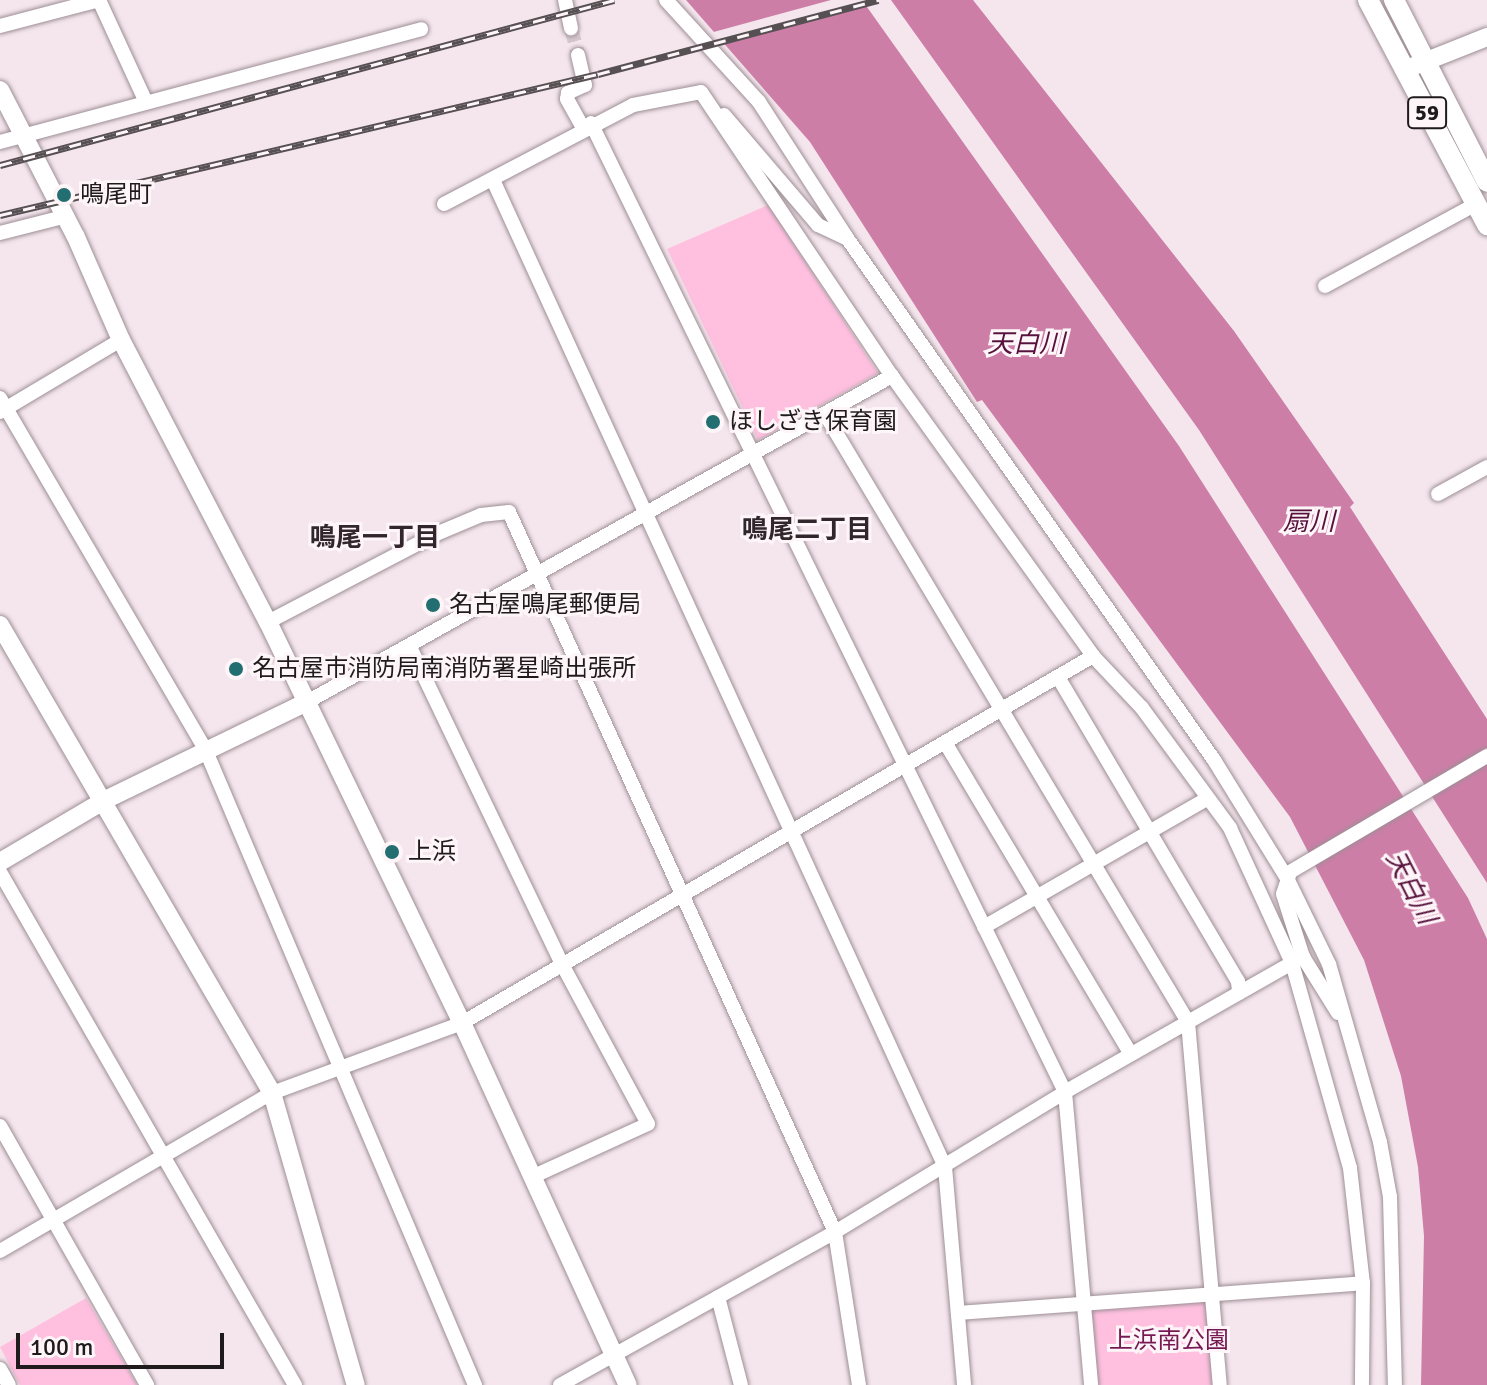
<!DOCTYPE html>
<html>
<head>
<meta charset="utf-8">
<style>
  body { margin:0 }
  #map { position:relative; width:1487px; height:1385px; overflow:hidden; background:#f5e6ed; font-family:Signika,"Noto Sans JP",sans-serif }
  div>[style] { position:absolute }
  .green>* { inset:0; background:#ffc0df; transform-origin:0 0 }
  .water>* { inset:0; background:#cd7ea7 }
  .pier>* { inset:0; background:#f5e6ed }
  .street-tunnel>* { height:14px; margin-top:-7px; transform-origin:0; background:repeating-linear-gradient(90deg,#d5c7ce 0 14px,transparent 0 21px) }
  .roads { filter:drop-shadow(0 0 2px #9d8f95) drop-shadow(0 0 2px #9d8f95) }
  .street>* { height:14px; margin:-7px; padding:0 7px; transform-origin:7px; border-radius:7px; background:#fff }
  .secondary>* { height:18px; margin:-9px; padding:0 9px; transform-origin:9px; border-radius:9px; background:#fff }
  .primary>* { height:20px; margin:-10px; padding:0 10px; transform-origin:10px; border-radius:10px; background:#fff }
  .rail>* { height:7px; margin-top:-3.5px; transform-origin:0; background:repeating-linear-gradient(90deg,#fef5f9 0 12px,#575053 0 24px); box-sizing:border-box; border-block:2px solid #575053 }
  .dots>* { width:22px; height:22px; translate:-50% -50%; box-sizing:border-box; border:4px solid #fef5f9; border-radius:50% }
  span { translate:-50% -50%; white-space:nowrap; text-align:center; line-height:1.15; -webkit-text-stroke:6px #fef5f9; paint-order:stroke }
  .shield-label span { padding:2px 6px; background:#fef5f9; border:2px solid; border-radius:6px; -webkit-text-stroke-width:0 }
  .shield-label { font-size:22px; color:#1f1a1c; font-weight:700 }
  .poi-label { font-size:24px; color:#1f1a1c }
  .left { translate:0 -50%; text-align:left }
  .park-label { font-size:24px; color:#761952 }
  .water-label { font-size:26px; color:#57113c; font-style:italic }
  .neighbourhood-label { font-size:26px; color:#31262b; font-weight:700 }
  .scale { position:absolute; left:16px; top:1333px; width:208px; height:36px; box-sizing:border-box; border:4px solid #1f1a1c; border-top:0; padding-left:10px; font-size:24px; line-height:28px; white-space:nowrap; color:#1f1a1c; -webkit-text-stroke:6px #fef5f9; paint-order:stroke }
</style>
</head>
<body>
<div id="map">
  <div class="green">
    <div style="clip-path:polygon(768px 205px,878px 373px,758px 440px,667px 249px)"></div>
    <div style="left:1211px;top:1296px;width:89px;height:123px;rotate:87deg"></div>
    <div style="clip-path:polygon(86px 1298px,137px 1385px,20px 1385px,0 1347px)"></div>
  </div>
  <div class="water">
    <div style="clip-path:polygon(686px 0,862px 0,1179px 446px,1468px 898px,1487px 939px,1487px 1385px,1421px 1385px,1424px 1236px,1418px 1167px,1401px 1076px,1364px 960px,1290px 817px,982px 400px,977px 402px,810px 142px)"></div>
    <div style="clip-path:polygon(891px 0,973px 0,1234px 331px,1354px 503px,1350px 507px,1487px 719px,1487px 883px,1199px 430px)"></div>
  </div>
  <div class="pier">
    <div style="clip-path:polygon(831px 0,867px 0,871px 5px,720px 45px,710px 33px)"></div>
  </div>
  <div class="street-tunnel">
    <div style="left:571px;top:28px;width:28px;rotate:75deg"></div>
  </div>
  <div class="roads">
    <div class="street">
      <div style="left:99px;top:0;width:112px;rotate:65.3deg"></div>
      <div style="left:565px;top:0;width:29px;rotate:78deg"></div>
      <div style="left:666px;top:0;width:138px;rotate:47.6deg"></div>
      <div style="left:759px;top:102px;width:162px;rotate:57.1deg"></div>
      <div style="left:847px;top:238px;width:638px;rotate:54.89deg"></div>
      <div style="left:1214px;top:760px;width:139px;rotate:58.3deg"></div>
      <div style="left:1287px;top:878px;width:96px;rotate:64deg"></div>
      <div style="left:1329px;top:964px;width:185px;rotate:74deg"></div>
      <div style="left:1380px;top:1142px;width:56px;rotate:79.7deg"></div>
      <div style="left:1390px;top:1197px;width:188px;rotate:88.5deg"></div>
      <div style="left:0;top:26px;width:102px;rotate:-14.7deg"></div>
      <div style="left:578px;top:55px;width:31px;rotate:77deg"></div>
      <div style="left:585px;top:85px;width:19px;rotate:155deg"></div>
      <div style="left:568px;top:93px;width:6px;rotate:99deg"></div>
      <div style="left:567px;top:99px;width:33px;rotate:61deg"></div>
      <div style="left:701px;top:92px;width:342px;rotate:56.1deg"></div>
      <div style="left:892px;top:376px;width:345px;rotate:54.3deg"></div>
      <div style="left:1093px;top:656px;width:71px;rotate:46.7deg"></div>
      <div style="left:1142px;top:708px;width:149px;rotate:53.7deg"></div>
      <div style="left:1230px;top:828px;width:149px;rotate:65.3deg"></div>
      <div style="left:1292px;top:963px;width:213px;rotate:74.2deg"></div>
      <div style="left:1350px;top:1168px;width:116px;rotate:83.6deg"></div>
      <div style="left:1363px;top:1283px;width:102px;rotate:90.6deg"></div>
      <div style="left:724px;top:115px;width:145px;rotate:49.5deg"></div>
      <div style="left:818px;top:225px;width:31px;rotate:25deg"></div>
      <div style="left:591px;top:123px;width:1079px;rotate:63.93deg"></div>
      <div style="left:1065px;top:1092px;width:294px;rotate:84.9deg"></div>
      <div style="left:0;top:142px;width:436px;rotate:-15deg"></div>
      <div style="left:493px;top:180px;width:1086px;rotate:65.39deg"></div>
      <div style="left:945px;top:1167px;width:219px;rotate:85deg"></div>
      <div style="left:444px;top:204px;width:213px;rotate:-27.6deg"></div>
      <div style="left:633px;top:105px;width:69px;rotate:-10.8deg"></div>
      <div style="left:0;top:233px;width:65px;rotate:-14.3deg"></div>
      <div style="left:1325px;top:286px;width:172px;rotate:-28.5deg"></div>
      <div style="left:0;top:398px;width:409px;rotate:59.7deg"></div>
      <div style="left:206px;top:751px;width:689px;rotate:67.01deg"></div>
      <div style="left:0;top:412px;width:141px;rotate:-30.8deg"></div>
      <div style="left:825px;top:414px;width:708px;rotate:59.16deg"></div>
      <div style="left:1188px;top:1022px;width:364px;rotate:85deg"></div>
      <div style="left:1438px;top:494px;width:56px;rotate:-28.9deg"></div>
      <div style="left:268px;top:622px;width:190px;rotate:-27.6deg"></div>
      <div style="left:436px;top:534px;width:49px;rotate:-22.9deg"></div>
      <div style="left:481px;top:515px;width:28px;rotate:-6deg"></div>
      <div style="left:509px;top:512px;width:790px;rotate:65.64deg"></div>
      <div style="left:835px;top:1232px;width:155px;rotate:81.1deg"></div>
      <div style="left:411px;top:649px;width:352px;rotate:64.4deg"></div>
      <div style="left:563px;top:966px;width:179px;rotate:61.7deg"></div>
      <div style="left:648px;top:1124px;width:125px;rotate:155.5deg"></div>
      <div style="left:1058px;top:677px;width:353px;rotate:59.4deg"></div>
      <div style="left:1238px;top:981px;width:12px;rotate:85deg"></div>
      <div style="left:307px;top:702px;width:670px;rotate:-29.13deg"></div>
      <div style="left:946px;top:744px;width:361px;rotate:59.2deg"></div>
      <div style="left:0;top:872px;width:592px;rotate:60.1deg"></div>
      <div style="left:984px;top:927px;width:258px;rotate:-29.9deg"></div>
      <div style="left:1338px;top:1013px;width:66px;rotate:-122deg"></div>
      <div style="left:1303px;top:957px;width:66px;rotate:-107.6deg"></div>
      <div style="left:1283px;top:894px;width:23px;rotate:-72deg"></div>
      <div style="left:1290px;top:872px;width:229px;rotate:-30.5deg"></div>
      <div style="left:0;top:1126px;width:298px;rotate:60.4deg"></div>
      <div style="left:0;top:1251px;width:315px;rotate:-30.2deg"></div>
      <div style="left:272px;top:1093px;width:202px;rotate:-20.2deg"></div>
      <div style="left:462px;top:1023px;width:730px;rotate:-30.18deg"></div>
      <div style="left:718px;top:1297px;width:91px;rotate:75.4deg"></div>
      <div style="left:958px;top:1313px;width:406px;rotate:-4.2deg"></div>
      <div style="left:0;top:1369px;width:18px;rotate:61deg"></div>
      <div style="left:560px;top:1385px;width:315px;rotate:-29.1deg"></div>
      <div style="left:835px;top:1232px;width:269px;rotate:-31.3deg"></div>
      <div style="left:1065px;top:1092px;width:274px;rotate:-29.6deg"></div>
    </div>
    <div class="secondary">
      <div style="left:1404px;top:70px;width:89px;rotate:-21.7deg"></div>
      <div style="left:0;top:90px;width:165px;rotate:62.7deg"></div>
      <div style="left:76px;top:237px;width:112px;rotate:66.4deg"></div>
      <div style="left:121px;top:340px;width:318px;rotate:62.5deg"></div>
      <div style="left:268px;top:622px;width:445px;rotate:64.2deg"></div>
      <div style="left:462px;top:1023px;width:398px;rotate:65.4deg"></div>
      <div style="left:0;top:625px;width:541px;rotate:59.83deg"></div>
      <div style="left:272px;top:1093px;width:304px;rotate:74deg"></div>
      <div style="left:0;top:862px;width:120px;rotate:-30.6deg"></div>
      <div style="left:103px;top:801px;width:227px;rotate:-25.9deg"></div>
    </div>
    <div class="primary">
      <div style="left:1368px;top:0;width:255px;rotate:62.1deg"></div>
      <div style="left:1394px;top:0;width:204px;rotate:62.9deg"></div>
    </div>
  </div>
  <div class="rail">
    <div style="left:0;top:165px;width:636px;rotate:-15.04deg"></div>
    <div style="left:0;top:215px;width:614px;rotate:-13.27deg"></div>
    <div style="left:598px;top:74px;width:290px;rotate:-14.8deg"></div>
  </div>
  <div class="dots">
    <div style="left:64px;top:195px;background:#226e70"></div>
    <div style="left:713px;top:422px;background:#226e70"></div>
    <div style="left:433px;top:605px;background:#226e70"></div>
    <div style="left:236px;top:669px;background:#226e70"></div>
    <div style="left:392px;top:852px;background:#226e70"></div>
  </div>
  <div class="shield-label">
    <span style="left:1427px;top:113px">59</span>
  </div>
  <div class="poi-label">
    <span class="left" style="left:80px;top:195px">鳴尾町</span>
    <span class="left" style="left:729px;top:422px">ほしざき保育園</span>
    <span class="left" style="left:449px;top:605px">名古屋鳴尾郵便局</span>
    <span class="left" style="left:252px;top:669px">名古屋市消防局南消防署星崎出張所</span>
    <span class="left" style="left:408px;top:852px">上浜</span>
  </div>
  <div class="park-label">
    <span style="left:1169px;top:1341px">上浜南公園</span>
  </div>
  <div class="water-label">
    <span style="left:1026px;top:345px">天白川</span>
    <span style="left:1309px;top:523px">扇川</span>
    <span style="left:1410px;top:888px;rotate:63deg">天白川</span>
  </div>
  <div class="neighbourhood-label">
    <span style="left:807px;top:531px">鳴尾二丁目</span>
    <span style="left:375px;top:539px">鳴尾一丁目</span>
  </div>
  <div class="scale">100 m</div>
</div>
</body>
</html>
